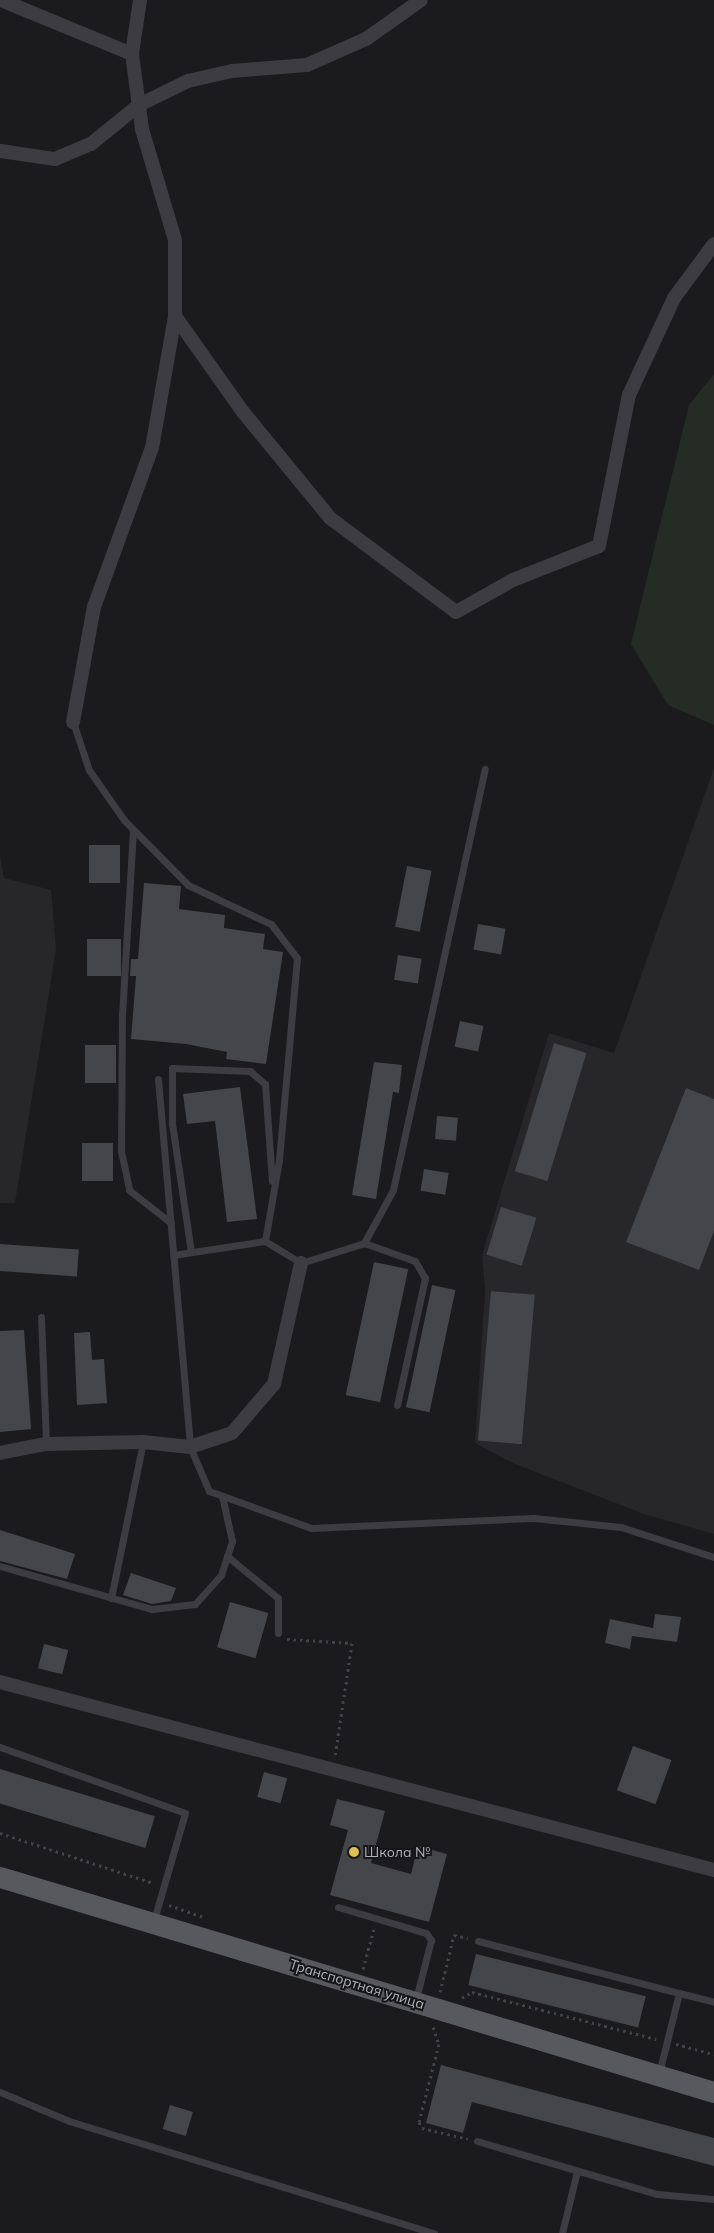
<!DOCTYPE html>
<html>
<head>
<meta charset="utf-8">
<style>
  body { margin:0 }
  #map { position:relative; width:714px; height:2233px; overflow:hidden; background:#1b1a1c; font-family:Mulish,sans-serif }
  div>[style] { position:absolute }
  .built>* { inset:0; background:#272629 }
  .green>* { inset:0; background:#252c26 }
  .building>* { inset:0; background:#454649; transform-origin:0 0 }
  .path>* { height:3px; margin-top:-1.5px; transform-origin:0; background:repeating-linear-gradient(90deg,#424348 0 2.5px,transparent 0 6.5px) }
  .service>* { height:7px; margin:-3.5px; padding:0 3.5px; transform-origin:3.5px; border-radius:3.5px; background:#3c3c41 }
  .minor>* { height:14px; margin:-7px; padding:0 7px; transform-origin:7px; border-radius:7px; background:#3c3c41 }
  .primary>* { height:21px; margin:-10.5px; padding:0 10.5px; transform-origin:10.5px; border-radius:10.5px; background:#58595f }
  .dots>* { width:14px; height:14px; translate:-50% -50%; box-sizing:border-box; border:2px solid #161517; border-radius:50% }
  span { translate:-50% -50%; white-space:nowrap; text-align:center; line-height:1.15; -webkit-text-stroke:4px #161517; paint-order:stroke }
  .poi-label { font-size:14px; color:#afb1ba }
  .left { translate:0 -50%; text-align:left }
  .street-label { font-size:14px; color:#afb1ba }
</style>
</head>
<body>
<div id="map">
  <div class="built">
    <div style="clip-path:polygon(714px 768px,714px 1534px,644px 1514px,515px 1464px,475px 1443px,485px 1290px,482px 1255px,549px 1033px,614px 1053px)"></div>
    <div style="clip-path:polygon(0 856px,4px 878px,51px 890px,56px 949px,15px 1203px,0 1203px)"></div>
  </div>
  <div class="green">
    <div style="clip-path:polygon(714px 374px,714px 725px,668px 705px,631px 644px,689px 405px)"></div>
  </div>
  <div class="building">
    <div style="left:89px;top:845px;width:31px;height:38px"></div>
    <div style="left:407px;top:866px;width:25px;height:62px;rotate:11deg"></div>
    <div style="clip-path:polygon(144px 883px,181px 886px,179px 909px,225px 915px,224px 928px,265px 934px,263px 949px,283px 952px,266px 1064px,226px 1059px,227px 1052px,186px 1044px,131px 1039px,136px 976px,130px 976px,131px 959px,138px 959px)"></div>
    <div style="left:478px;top:924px;width:28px;height:26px;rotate:10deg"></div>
    <div style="left:87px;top:939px;width:34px;height:37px"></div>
    <div style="left:398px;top:955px;width:24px;height:25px;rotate:9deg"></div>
    <div style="left:460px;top:1021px;width:24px;height:26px;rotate:12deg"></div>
    <div style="left:554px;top:1043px;width:34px;height:134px;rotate:17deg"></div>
    <div style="left:85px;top:1045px;width:31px;height:38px"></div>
    <div style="clip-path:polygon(374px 1062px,402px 1065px,399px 1093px,393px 1092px,376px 1199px,352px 1195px)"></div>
    <div style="clip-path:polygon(240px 1087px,257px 1219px,227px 1222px,215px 1121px,187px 1124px,183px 1094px)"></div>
    <div style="clip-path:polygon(686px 1088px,714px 1099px,714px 1231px,699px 1270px,626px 1242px)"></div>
    <div style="left:437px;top:1116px;width:21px;height:23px;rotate:5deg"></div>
    <div style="left:82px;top:1143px;width:31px;height:38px"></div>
    <div style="left:424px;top:1169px;width:25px;height:22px;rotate:9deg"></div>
    <div style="left:501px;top:1207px;width:37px;height:50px;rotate:17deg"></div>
    <div style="left:0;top:1244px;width:79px;height:27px;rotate:4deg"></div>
    <div style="left:374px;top:1262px;width:35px;height:136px;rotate:12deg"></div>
    <div style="left:432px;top:1285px;width:24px;height:125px;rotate:12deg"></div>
    <div style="left:491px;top:1291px;width:44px;height:150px;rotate:5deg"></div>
    <div style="clip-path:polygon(24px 1330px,31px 1429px,0 1432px,0 1331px)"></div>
    <div style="clip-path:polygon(90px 1332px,92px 1360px,104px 1359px,107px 1403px,77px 1405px,74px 1333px)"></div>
    <div style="clip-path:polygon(0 1530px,75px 1554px,67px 1579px,0 1561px)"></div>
    <div style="clip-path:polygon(131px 1573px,176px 1588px,171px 1601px,152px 1604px,123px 1595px)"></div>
    <div style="left:230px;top:1602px;width:40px;height:47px;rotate:16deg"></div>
    <div style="clip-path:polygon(655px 1614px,681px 1617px,677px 1642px,632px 1636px,630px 1649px,605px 1643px,610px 1619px,653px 1628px)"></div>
    <div style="left:44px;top:1644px;width:25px;height:25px;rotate:14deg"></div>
    <div style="left:633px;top:1746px;width:41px;height:47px;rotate:20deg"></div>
    <div style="left:0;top:1769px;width:162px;height:33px;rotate:17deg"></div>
    <div style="left:264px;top:1772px;width:24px;height:26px;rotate:15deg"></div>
    <div style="clip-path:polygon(337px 1799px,385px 1811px,371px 1863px,411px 1874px,418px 1846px,447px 1854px,429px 1922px,330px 1895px,348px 1830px,330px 1825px)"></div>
    <div style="left:476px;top:1954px;width:175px;height:32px;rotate:14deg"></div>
    <div style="clip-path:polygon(441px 2065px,714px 2138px,714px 2166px,472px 2102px,463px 2133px,426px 2123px)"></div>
    <div style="left:170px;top:2105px;width:24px;height:25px;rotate:17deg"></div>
  </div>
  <div class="path">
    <div style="left:287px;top:1639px;width:65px;rotate:3.5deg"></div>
    <div style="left:352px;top:1643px;width:115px;rotate:98.5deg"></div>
    <div style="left:0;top:1833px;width:161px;rotate:18.1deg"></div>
    <div style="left:169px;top:1905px;width:36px;rotate:19deg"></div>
    <div style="left:363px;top:1969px;width:41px;rotate:-74.6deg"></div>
    <div style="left:440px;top:1992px;width:59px;rotate:-76.2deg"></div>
    <div style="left:454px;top:1935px;width:14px;rotate:12deg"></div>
    <div style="left:462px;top:1998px;width:12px;rotate:-31deg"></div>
    <div style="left:472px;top:1992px;width:190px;rotate:14.3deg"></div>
    <div style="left:433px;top:2027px;width:18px;rotate:71deg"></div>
    <div style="left:439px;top:2044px;width:81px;rotate:104.4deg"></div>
    <div style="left:419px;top:2122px;width:7px;rotate:63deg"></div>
    <div style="left:422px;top:2128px;width:47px;rotate:13.4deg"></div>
    <div style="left:676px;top:2044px;width:39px;rotate:15deg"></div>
  </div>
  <div class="service">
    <div style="left:73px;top:722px;width:51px;rotate:71.6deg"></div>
    <div style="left:89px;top:770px;width:61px;rotate:55deg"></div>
    <div style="left:124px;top:820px;width:91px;rotate:45.4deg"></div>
    <div style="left:188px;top:885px;width:92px;rotate:25.2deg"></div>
    <div style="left:271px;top:924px;width:43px;rotate:52.6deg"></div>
    <div style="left:297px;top:958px;width:203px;rotate:95.1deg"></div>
    <div style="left:279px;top:1160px;width:82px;rotate:99.8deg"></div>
    <div style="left:265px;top:1241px;width:93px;rotate:171.3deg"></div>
    <div style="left:133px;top:830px;width:183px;rotate:93.4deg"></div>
    <div style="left:122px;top:1013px;width:138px;rotate:90.4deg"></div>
    <div style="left:121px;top:1151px;width:40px;rotate:78deg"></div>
    <div style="left:129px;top:1190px;width:53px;rotate:38.2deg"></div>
    <div style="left:158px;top:1079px;width:369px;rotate:85deg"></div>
    <div style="left:190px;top:1447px;width:48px;rotate:66.6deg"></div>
    <div style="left:209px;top:1491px;width:109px;rotate:19.9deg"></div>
    <div style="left:311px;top:1528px;width:223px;rotate:-2.6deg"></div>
    <div style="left:534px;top:1518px;width:87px;rotate:5.9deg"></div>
    <div style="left:621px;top:1527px;width:98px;rotate:17.9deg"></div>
    <div style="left:265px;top:1241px;width:42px;rotate:31.4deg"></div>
    <div style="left:301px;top:1263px;width:66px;rotate:-17.6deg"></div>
    <div style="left:364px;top:1243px;width:60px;rotate:-61.3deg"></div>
    <div style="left:393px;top:1190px;width:431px;rotate:-77.7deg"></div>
    <div style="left:364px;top:1243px;width:54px;rotate:19.4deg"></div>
    <div style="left:415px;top:1261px;width:20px;rotate:60deg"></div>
    <div style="left:425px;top:1278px;width:130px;rotate:102.4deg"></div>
    <div style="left:191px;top:1252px;width:129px;rotate:-98.4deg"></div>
    <div style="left:172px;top:1124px;width:56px;rotate:-90deg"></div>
    <div style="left:172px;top:1068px;width:78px;rotate:2.2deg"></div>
    <div style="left:250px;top:1071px;width:20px;rotate:41deg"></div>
    <div style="left:265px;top:1084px;width:97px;rotate:85.9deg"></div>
    <div style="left:41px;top:1317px;width:127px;rotate:87.7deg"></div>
    <div style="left:227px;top:1556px;width:66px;rotate:39.5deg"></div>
    <div style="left:278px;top:1598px;width:35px;rotate:90deg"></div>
    <div style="left:0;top:1566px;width:158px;rotate:15.8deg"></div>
    <div style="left:152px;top:1609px;width:43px;rotate:-6.6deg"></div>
    <div style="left:195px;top:1604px;width:39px;rotate:-48deg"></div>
    <div style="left:221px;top:1575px;width:36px;rotate:-72deg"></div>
    <div style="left:232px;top:1541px;width:46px;rotate:-102.5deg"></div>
    <div style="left:111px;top:1598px;width:159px;rotate:-78.4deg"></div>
    <div style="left:0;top:1747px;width:196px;rotate:19.6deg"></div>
    <div style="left:185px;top:1813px;width:111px;rotate:106.2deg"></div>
    <div style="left:338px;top:1907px;width:92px;rotate:16.5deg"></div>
    <div style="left:426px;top:1933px;width:9px;rotate:54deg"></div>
    <div style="left:431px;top:1940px;width:61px;rotate:104.3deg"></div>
    <div style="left:478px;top:1941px;width:208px;rotate:14.5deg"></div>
    <div style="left:679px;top:1993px;width:82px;rotate:104deg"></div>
    <div style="left:679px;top:1993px;width:36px;rotate:14deg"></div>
    <div style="left:0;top:2092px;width:75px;rotate:22.8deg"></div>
    <div style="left:69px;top:2121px;width:382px;rotate:17.1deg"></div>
    <div style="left:477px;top:2141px;width:188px;rotate:16.4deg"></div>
    <div style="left:657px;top:2194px;width:57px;rotate:5deg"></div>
    <div style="left:562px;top:2233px;width:64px;rotate:-76.4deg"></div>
  </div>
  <div class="minor">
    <div style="left:1px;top:0;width:142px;rotate:22.4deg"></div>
    <div style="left:0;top:151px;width:56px;rotate:8.3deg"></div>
    <div style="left:55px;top:159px;width:39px;rotate:-23deg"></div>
    <div style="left:91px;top:144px;width:62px;rotate:-39.1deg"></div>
    <div style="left:139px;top:105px;width:55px;rotate:-26.1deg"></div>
    <div style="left:188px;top:81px;width:45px;rotate:-12.8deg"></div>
    <div style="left:232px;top:71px;width:75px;rotate:-4.6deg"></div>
    <div style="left:307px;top:65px;width:64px;rotate:-23.8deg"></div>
    <div style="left:366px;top:39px;width:67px;rotate:-35.3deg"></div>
    <div style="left:175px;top:316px;width:118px;rotate:54.7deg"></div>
    <div style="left:243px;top:412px;width:137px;rotate:50.6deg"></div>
    <div style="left:330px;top:518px;width:157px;rotate:36.7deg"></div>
    <div style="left:456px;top:612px;width:65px;rotate:-29.3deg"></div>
    <div style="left:513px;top:580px;width:92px;rotate:-21.6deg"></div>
    <div style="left:599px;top:546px;width:154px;rotate:-78.8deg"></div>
    <div style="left:629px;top:395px;width:107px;rotate:-65.1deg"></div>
    <div style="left:674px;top:298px;width:67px;rotate:-53.5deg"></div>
    <div style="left:73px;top:722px;width:117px;rotate:-79.7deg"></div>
    <div style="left:94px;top:607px;width:169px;rotate:-70deg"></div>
    <div style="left:152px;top:448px;width:134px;rotate:-80.1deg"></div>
    <div style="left:175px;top:316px;width:76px;rotate:-90deg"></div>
    <div style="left:175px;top:240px;width:116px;rotate:-106.6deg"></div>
    <div style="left:142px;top:129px;width:76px;rotate:-97.6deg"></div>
    <div style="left:132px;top:54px;width:55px;rotate:-81.6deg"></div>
    <div style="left:0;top:1453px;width:47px;rotate:-11.1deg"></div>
    <div style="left:46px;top:1444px;width:97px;rotate:-1.2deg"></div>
    <div style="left:143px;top:1442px;width:47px;rotate:6.1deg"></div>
    <div style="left:190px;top:1447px;width:44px;rotate:-18.4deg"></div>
    <div style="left:232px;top:1433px;width:65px;rotate:-49.4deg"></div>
    <div style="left:274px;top:1384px;width:124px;rotate:-77.4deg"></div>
    <div style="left:0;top:1682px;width:738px;rotate:14.75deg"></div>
  </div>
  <div class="primary">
    <div style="left:0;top:1877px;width:746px;rotate:16.76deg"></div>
  </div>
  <div class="dots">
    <div style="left:354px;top:1852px;background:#ddc152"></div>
  </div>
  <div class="poi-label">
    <span class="left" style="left:364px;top:1852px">Школа №</span>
  </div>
  <div class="street-label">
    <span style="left:357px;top:1984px;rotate:17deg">Транспортная улица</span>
  </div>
</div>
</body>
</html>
